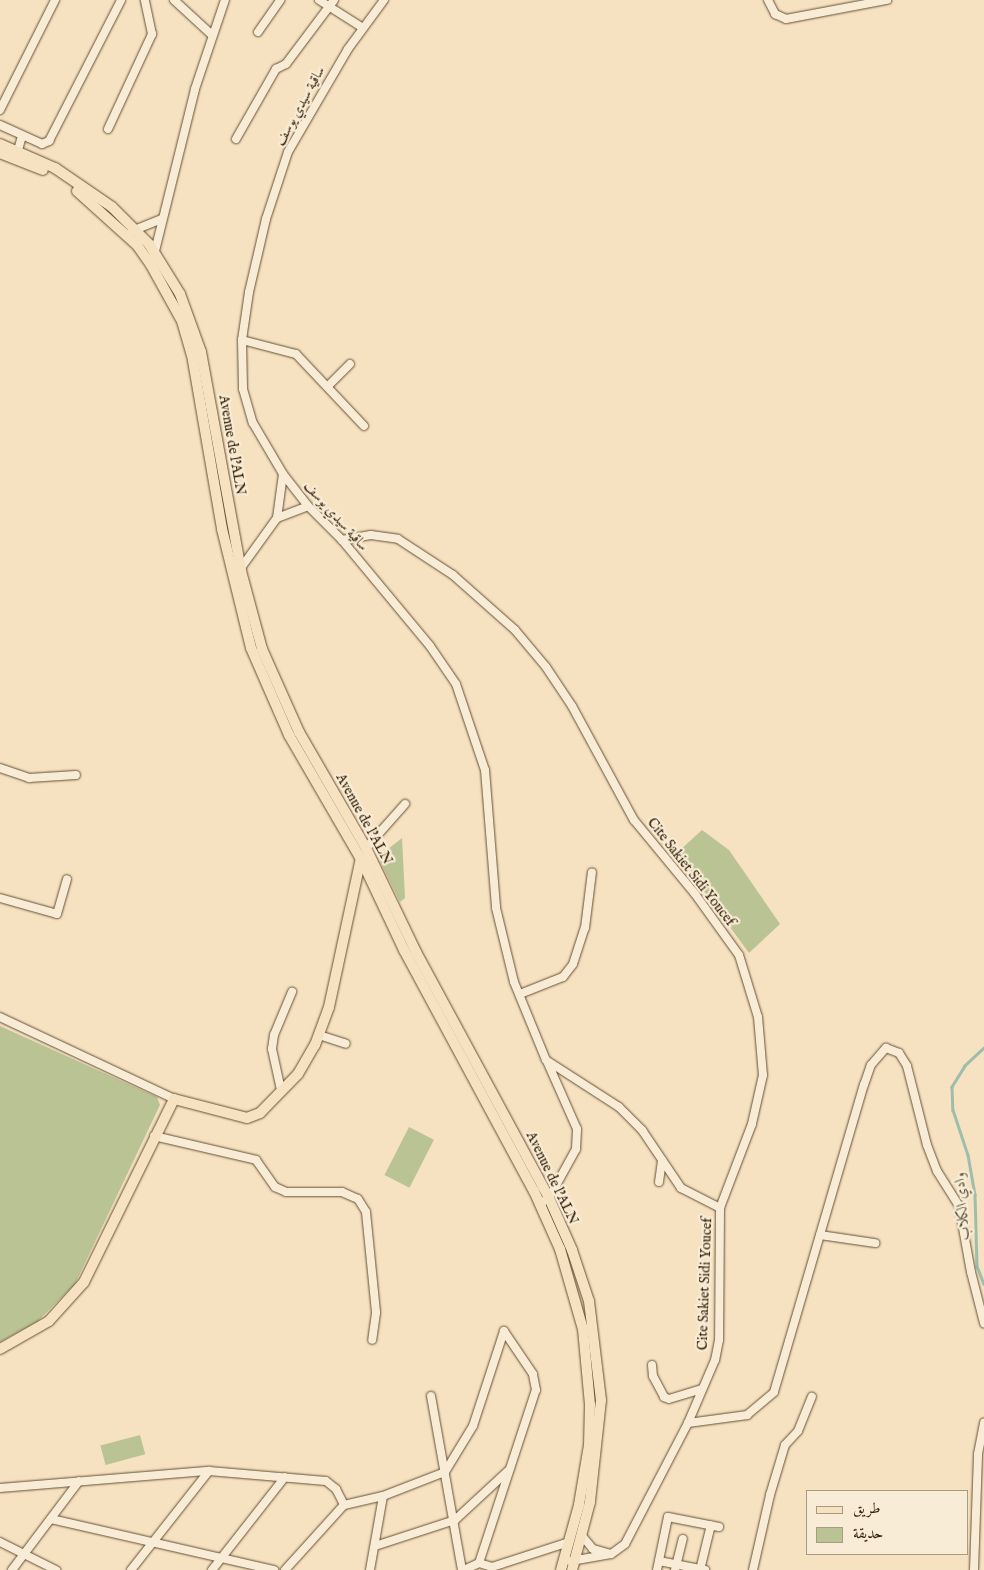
<!DOCTYPE html>
<html>
<head>
<meta charset="utf-8">
<style>
  body { margin:0 }
  #map { position:relative; width:984px; height:1570px; overflow:hidden; background:#f6e1c0; font-family:"IM FELL English",Amiri,serif }
  div>[style] { position:absolute }
  .green>* { inset:0; background:#bac394; transform-origin:0 0 }
  .stream>* { height:2.5px; margin:-1.25px; padding:0 1.25px; transform-origin:1.25px; border-radius:1.25px; background:#9ebead }
  .roads { filter:drop-shadow(0 0 1px #645034) drop-shadow(0 0 1px #645034) }
  .minor>* { height:8px; margin:-4px; padding:0 4px; transform-origin:4px; border-radius:4px; background:#f9ecd6 }
  .major>* { height:10px; margin:-5px; padding:0 5px; transform-origin:5px; border-radius:5px; background:#f6e1c0 }
  span { translate:-50% -50%; white-space:nowrap; text-align:center; line-height:1.15; -webkit-text-stroke:4.5px #f9ecd6; paint-order:stroke }
  .street-label { font-size:14px; color:#332005 }
  .water-label { font-size:15px; color:#534f37; font-style:italic }
  .legend { position:absolute; left:806px; top:1490px; width:162px; height:65px; box-sizing:border-box; background:#f9ecd6; border:1px solid #aa9a82; margin:0; padding:6px 9px; list-style:none; font-size:15px; color:#332005 }
  .legend li { display:flex; align-items:center; gap:10px; height:25px }
  .legend b { width:25px; border:1px solid #aa9a82 }
</style>
</head>
<body>
<div id="map">
  <div class="green">
    <div style="clip-path:polygon(702px 830px,729px 850px,780px 924px,749px 953px,695px 879px,680px 850px)"></div>
    <div style="clip-path:polygon(402px 838px,405px 898px,400px 902px,378px 857px)"></div>
    <div style="clip-path:polygon(0 1026px,157px 1097px,160px 1105px,75px 1284px,38px 1321px,0 1342px)"></div>
    <div style="left:409px;top:1127px;width:28px;height:54px;rotate:27deg"></div>
    <div style="left:140px;top:1435px;width:20px;height:41px;rotate:75deg"></div>
  </div>
  <div class="stream">
    <div style="left:984px;top:1048px;width:26px;rotate:137deg"></div>
    <div style="left:965px;top:1066px;width:25px;rotate:122deg"></div>
    <div style="left:952px;top:1087px;width:23px;rotate:88deg"></div>
    <div style="left:953px;top:1110px;width:47px;rotate:71.6deg"></div>
    <div style="left:968px;top:1155px;width:40px;rotate:80deg"></div>
    <div style="left:975px;top:1194px;width:72px;rotate:88.4deg"></div>
    <div style="left:977px;top:1266px;width:19px;rotate:69deg"></div>
  </div>
  <div class="roads">
    <div class="minor">
      <div style="left:174px;top:0;width:52px;rotate:42.6deg"></div>
      <div style="left:319px;top:0;width:52px;rotate:32.5deg"></div>
      <div style="left:384px;top:0;width:61px;rotate:126.3deg"></div>
      <div style="left:348px;top:49px;width:119px;rotate:120.2deg"></div>
      <div style="left:288px;top:152px;width:71px;rotate:108.2deg"></div>
      <div style="left:266px;top:219px;width:75px;rotate:103.1deg"></div>
      <div style="left:249px;top:292px;width:49px;rotate:98.3deg"></div>
      <div style="left:242px;top:340px;width:49px;rotate:88.8deg"></div>
      <div style="left:243px;top:389px;width:35px;rotate:74deg"></div>
      <div style="left:253px;top:423px;width:59px;rotate:59.5deg"></div>
      <div style="left:283px;top:474px;width:41px;rotate:52deg"></div>
      <div style="left:308px;top:506px;width:48px;rotate:45deg"></div>
      <div style="left:342px;top:540px;width:138px;rotate:50.3deg"></div>
      <div style="left:430px;top:646px;width:46px;rotate:55.6deg"></div>
      <div style="left:456px;top:684px;width:91px;rotate:71.4deg"></div>
      <div style="left:485px;top:770px;width:138px;rotate:85.4deg"></div>
      <div style="left:496px;top:908px;width:76px;rotate:76.3deg"></div>
      <div style="left:514px;top:982px;width:84px;rotate:67.7deg"></div>
      <div style="left:546px;top:1060px;width:87px;rotate:32.8deg"></div>
      <div style="left:619px;top:1107px;width:33px;rotate:45deg"></div>
      <div style="left:642px;top:1130px;width:70px;rotate:56.1deg"></div>
      <div style="left:681px;top:1188px;width:44px;rotate:27.1deg"></div>
      <div style="left:768px;top:0;width:16px;rotate:63deg"></div>
      <div style="left:775px;top:14px;width:12px;rotate:24deg"></div>
      <div style="left:786px;top:19px;width:103px;rotate:-10.7deg"></div>
      <div style="left:258px;top:32px;width:39px;rotate:-55deg"></div>
      <div style="left:0;top:110px;width:123px;rotate:-63.4deg"></div>
      <div style="left:0;top:125px;width:46px;rotate:24.3deg"></div>
      <div style="left:42px;top:144px;width:8px;rotate:-23deg"></div>
      <div style="left:49px;top:141px;width:158px;rotate:-62.9deg"></div>
      <div style="left:108px;top:129px;width:105px;rotate:-65.1deg"></div>
      <div style="left:152px;top:34px;width:35px;rotate:-102deg"></div>
      <div style="left:236px;top:139px;width:81px;rotate:-60.3deg"></div>
      <div style="left:276px;top:69px;width:11px;rotate:-27deg"></div>
      <div style="left:286px;top:64px;width:80px;rotate:-53.1deg"></div>
      <div style="left:18px;top:150px;width:15px;rotate:-74deg"></div>
      <div style="left:132px;top:231px;width:32px;rotate:-22deg"></div>
      <div style="left:154px;top:255px;width:171px;rotate:-76.1deg"></div>
      <div style="left:195px;top:89px;width:94px;rotate:-71.4deg"></div>
      <div style="left:242px;top:340px;width:56px;rotate:14.5deg"></div>
      <div style="left:296px;top:354px;width:99px;rotate:46.6deg"></div>
      <div style="left:328px;top:386px;width:31px;rotate:-45deg"></div>
      <div style="left:277px;top:518px;width:44px;rotate:-82.2deg"></div>
      <div style="left:342px;top:540px;width:29px;rotate:-10deg"></div>
      <div style="left:371px;top:535px;width:27px;rotate:8deg"></div>
      <div style="left:398px;top:539px;width:66px;rotate:33.2deg"></div>
      <div style="left:453px;top:575px;width:83px;rotate:41.6deg"></div>
      <div style="left:515px;top:630px;width:48px;rotate:50deg"></div>
      <div style="left:546px;top:667px;width:47px;rotate:56.3deg"></div>
      <div style="left:572px;top:706px;width:130px;rotate:61.5deg"></div>
      <div style="left:634px;top:820px;width:96px;rotate:50.5deg"></div>
      <div style="left:695px;top:894px;width:75px;rotate:54.2deg"></div>
      <div style="left:739px;top:955px;width:65px;rotate:73deg"></div>
      <div style="left:758px;top:1017px;width:58px;rotate:85.1deg"></div>
      <div style="left:763px;top:1075px;width:50px;rotate:102.7deg"></div>
      <div style="left:752px;top:1124px;width:90px;rotate:110.9deg"></div>
      <div style="left:720px;top:1208px;width:132px;rotate:90.4deg"></div>
      <div style="left:719px;top:1340px;width:20px;rotate:101deg"></div>
      <div style="left:715px;top:1360px;width:69px;rotate:113.2deg"></div>
      <div style="left:688px;top:1423px;width:136px;rotate:117.5deg"></div>
      <div style="left:625px;top:1544px;width:17px;rotate:144deg"></div>
      <div style="left:611px;top:1554px;width:19px;rotate:-164deg"></div>
      <div style="left:593px;top:1549px;width:16px;rotate:-130deg"></div>
      <div style="left:238px;top:572px;width:67px;rotate:-54.2deg"></div>
      <div style="left:277px;top:518px;width:33px;rotate:-21deg"></div>
      <div style="left:0;top:768px;width:31px;rotate:19deg"></div>
      <div style="left:29px;top:778px;width:47px;rotate:-3.7deg"></div>
      <div style="left:366px;top:848px;width:59px;rotate:-48.4deg"></div>
      <div style="left:0;top:898px;width:59px;rotate:15.7deg"></div>
      <div style="left:57px;top:914px;width:36px;rotate:-74deg"></div>
      <div style="left:520px;top:994px;width:46px;rotate:-21.6deg"></div>
      <div style="left:563px;top:977px;width:16px;rotate:-52deg"></div>
      <div style="left:573px;top:964px;width:38px;rotate:-72deg"></div>
      <div style="left:585px;top:928px;width:56px;rotate:-82.9deg"></div>
      <div style="left:0;top:1017px;width:192px;rotate:25.2deg"></div>
      <div style="left:319px;top:1035px;width:28px;rotate:18deg"></div>
      <div style="left:281px;top:1090px;width:42px;rotate:-102.4deg"></div>
      <div style="left:272px;top:1049px;width:14px;rotate:-82deg"></div>
      <div style="left:274px;top:1035px;width:47px;rotate:-67.3deg"></div>
      <div style="left:154px;top:1136px;width:105px;rotate:13.2deg"></div>
      <div style="left:256px;top:1160px;width:33px;rotate:55deg"></div>
      <div style="left:275px;top:1187px;width:12px;rotate:24deg"></div>
      <div style="left:286px;top:1192px;width:56px"></div>
      <div style="left:342px;top:1192px;width:17px;rotate:24deg"></div>
      <div style="left:358px;top:1199px;width:15px;rotate:58deg"></div>
      <div style="left:366px;top:1212px;width:101px;rotate:84.3deg"></div>
      <div style="left:376px;top:1313px;width:27px;rotate:98deg"></div>
      <div style="left:659px;top:1182px;width:22px;rotate:-82deg"></div>
      <div style="left:539px;top:1204px;width:12px;rotate:-31deg"></div>
      <div style="left:549px;top:1198px;width:56px;rotate:-61.1deg"></div>
      <div style="left:576px;top:1149px;width:20px;rotate:-87deg"></div>
      <div style="left:577px;top:1129px;width:74px;rotate:-113.8deg"></div>
      <div style="left:820px;top:1235px;width:56px;rotate:8.3deg"></div>
      <div style="left:652px;top:1365px;width:11px;rotate:85deg"></div>
      <div style="left:653px;top:1376px;width:24px;rotate:62deg"></div>
      <div style="left:664px;top:1397px;width:5px;rotate:22deg"></div>
      <div style="left:669px;top:1399px;width:34px;rotate:-17deg"></div>
      <div style="left:431px;top:1396px;width:177px;rotate:79.9deg"></div>
      <div style="left:688px;top:1423px;width:60px;rotate:-7.7deg"></div>
      <div style="left:747px;top:1415px;width:35px;rotate:-40deg"></div>
      <div style="left:774px;top:1392px;width:320px;rotate:-73.7deg"></div>
      <div style="left:864px;top:1085px;width:21px;rotate:-71deg"></div>
      <div style="left:871px;top:1065px;width:23px;rotate:-49deg"></div>
      <div style="left:886px;top:1048px;width:14px;rotate:21deg"></div>
      <div style="left:899px;top:1053px;width:15px;rotate:58deg"></div>
      <div style="left:907px;top:1066px;width:81px;rotate:75.8deg"></div>
      <div style="left:927px;top:1145px;width:28px;rotate:69deg"></div>
      <div style="left:937px;top:1171px;width:41px;rotate:57.8deg"></div>
      <div style="left:959px;top:1206px;width:67px;rotate:79.7deg"></div>
      <div style="left:971px;top:1272px;width:53px;rotate:75.7deg"></div>
      <div style="left:0;top:1488px;width:210px;rotate:-4.7deg"></div>
      <div style="left:209px;top:1471px;width:117px;rotate:4.9deg"></div>
      <div style="left:326px;top:1481px;width:13px;rotate:39deg"></div>
      <div style="left:336px;top:1489px;width:18px;rotate:63deg"></div>
      <div style="left:51px;top:1519px;width:229px;rotate:12.9deg"></div>
      <div style="left:0;top:1542px;width:63px;rotate:26.6deg"></div>
      <div style="left:375px;top:1546px;width:84px;rotate:-18deg"></div>
      <div style="left:455px;top:1520px;width:74px;rotate:-42.8deg"></div>
      <div style="left:571px;top:1561px;width:39px;rotate:-10deg"></div>
      <div style="left:659px;top:1561px;width:47px;rotate:11.1deg"></div>
      <div style="left:479px;top:1563px;width:14px;rotate:17deg"></div>
      <div style="left:492px;top:1567px;width:81px;rotate:-18deg"></div>
      <div style="left:12px;top:1570px;width:111px;rotate:-53deg"></div>
      <div style="left:131px;top:1570px;width:126px;rotate:-51.8deg"></div>
      <div style="left:212px;top:1570px;width:118px;rotate:-51.9deg"></div>
      <div style="left:285px;top:1570px;width:88px;rotate:-47.8deg"></div>
      <div style="left:344px;top:1505px;width:40px;rotate:-13deg"></div>
      <div style="left:383px;top:1496px;width:66px;rotate:-21.2deg"></div>
      <div style="left:445px;top:1472px;width:54px;rotate:-58.7deg"></div>
      <div style="left:473px;top:1426px;width:100px;rotate:-71.9deg"></div>
      <div style="left:370px;top:1570px;width:75px;rotate:-80deg"></div>
      <div style="left:464px;top:1570px;width:17px;rotate:-25deg"></div>
      <div style="left:479px;top:1563px;width:182px;rotate:-71.8deg"></div>
      <div style="left:536px;top:1390px;width:16px;rotate:-101deg"></div>
      <div style="left:533px;top:1374px;width:52px;rotate:-124deg"></div>
      <div style="left:657px;top:1570px;width:54px;rotate:-78.3deg"></div>
      <div style="left:668px;top:1517px;width:52px;rotate:11.1deg"></div>
      <div style="left:675px;top:1570px;width:32px;rotate:-76deg"></div>
      <div style="left:700px;top:1570px;width:46px;rotate:-76.3deg"></div>
      <div style="left:753px;top:1570px;width:77px;rotate:-77.2deg"></div>
      <div style="left:770px;top:1495px;width:52px;rotate:-73.3deg"></div>
      <div style="left:785px;top:1445px;width:19px;rotate:-47deg"></div>
      <div style="left:798px;top:1431px;width:37px;rotate:-68deg"></div>
      <div style="left:974px;top:1570px;width:116px;rotate:-88deg"></div>
      <div style="left:978px;top:1454px;width:32px;rotate:-79deg"></div>
    </div>
    <div class="major">
      <div style="left:0;top:144px;width:60px;rotate:23.6deg"></div>
      <div style="left:55px;top:168px;width:69px;rotate:34.4deg"></div>
      <div style="left:112px;top:207px;width:52px;rotate:45deg"></div>
      <div style="left:149px;top:244px;width:59px;rotate:58.2deg"></div>
      <div style="left:180px;top:294px;width:62px;rotate:70.1deg"></div>
      <div style="left:201px;top:352px;width:223px;rotate:79.6deg"></div>
      <div style="left:241px;top:571px;width:81px;rotate:74.9deg"></div>
      <div style="left:262px;top:649px;width:91px;rotate:66deg"></div>
      <div style="left:299px;top:732px;width:134px;rotate:60deg"></div>
      <div style="left:366px;top:848px;width:115px;rotate:64.3deg"></div>
      <div style="left:416px;top:952px;width:280px;rotate:61.6deg"></div>
      <div style="left:549px;top:1198px;width:57px;rotate:66.1deg"></div>
      <div style="left:572px;top:1250px;width:54px;rotate:71.6deg"></div>
      <div style="left:589px;top:1301px;width:100px;rotate:83.1deg"></div>
      <div style="left:601px;top:1400px;width:103px;rotate:96.2deg"></div>
      <div style="left:590px;top:1502px;width:70px;rotate:104.8deg"></div>
      <div style="left:0;top:153px;width:46px;rotate:21.6deg"></div>
      <div style="left:77px;top:191px;width:81px;rotate:42deg"></div>
      <div style="left:137px;top:245px;width:24px;rotate:55deg"></div>
      <div style="left:151px;top:265px;width:64px;rotate:61deg"></div>
      <div style="left:182px;top:321px;width:35px;rotate:74deg"></div>
      <div style="left:192px;top:355px;width:177px;rotate:80.2deg"></div>
      <div style="left:222px;top:529px;width:122px;rotate:76.3deg"></div>
      <div style="left:251px;top:648px;width:95px;rotate:66.4deg"></div>
      <div style="left:289px;top:735px;width:143px;rotate:59.9deg"></div>
      <div style="left:361px;top:859px;width:101px;rotate:64.7deg"></div>
      <div style="left:404px;top:950px;width:274px;rotate:61.7deg"></div>
      <div style="left:534px;top:1191px;width:64px;rotate:65.9deg"></div>
      <div style="left:560px;top:1249px;width:83px;rotate:74deg"></div>
      <div style="left:583px;top:1329px;width:76px;rotate:84.7deg"></div>
      <div style="left:590px;top:1405px;width:40px;rotate:91.4deg"></div>
      <div style="left:589px;top:1445px;width:61px;rotate:99.5deg"></div>
      <div style="left:579px;top:1505px;width:67px;rotate:105.5deg"></div>
      <div style="left:0;top:1349px;width:56px;rotate:-29.7deg"></div>
      <div style="left:49px;top:1321px;width:52px;rotate:-48.1deg"></div>
      <div style="left:84px;top:1282px;width:204px;rotate:-63.8deg"></div>
      <div style="left:174px;top:1099px;width:75px;rotate:14.6deg"></div>
      <div style="left:247px;top:1118px;width:14px;rotate:-21deg"></div>
      <div style="left:260px;top:1113px;width:54px;rotate:-45.7deg"></div>
      <div style="left:298px;top:1074px;width:34px;rotate:-60deg"></div>
      <div style="left:315px;top:1045px;width:40px;rotate:-69.8deg"></div>
      <div style="left:329px;top:1007px;width:152px;rotate:-77.9deg"></div>
    </div>
  </div>
  <div class="street-label">
    <span style="left:300px;top:106px;rotate:-61deg">ساقية سيدي يوسف</span>
    <span style="left:232px;top:445px;rotate:80deg">Avenue de l'ALN</span>
    <span style="left:336px;top:516px;rotate:48deg">ساقية سيدي يوسف</span>
    <span style="left:364px;top:819px;rotate:61deg">Avenue de l'ALN</span>
    <span style="left:691px;top:872px;rotate:52deg">Cite Sakiet Sidi Youcef</span>
    <span style="left:552px;top:1178px;rotate:64deg">Avenue de l'ALN</span>
    <span style="left:705px;top:1284px;rotate:-88deg">Cite Sakiet Sidi Youcef</span>
  </div>
  <div class="water-label">
    <span style="left:962px;top:1206px;rotate:-95deg">وادي الكلاب</span>
  </div>
  <ul class="legend">
  <li><b style="height:6px;background:#f6e1c0"></b>طريق</li>
  <li><b style="height:14px;background:#bac394"></b>حديقة</li>
  </ul>
</div>
</body>
</html>
